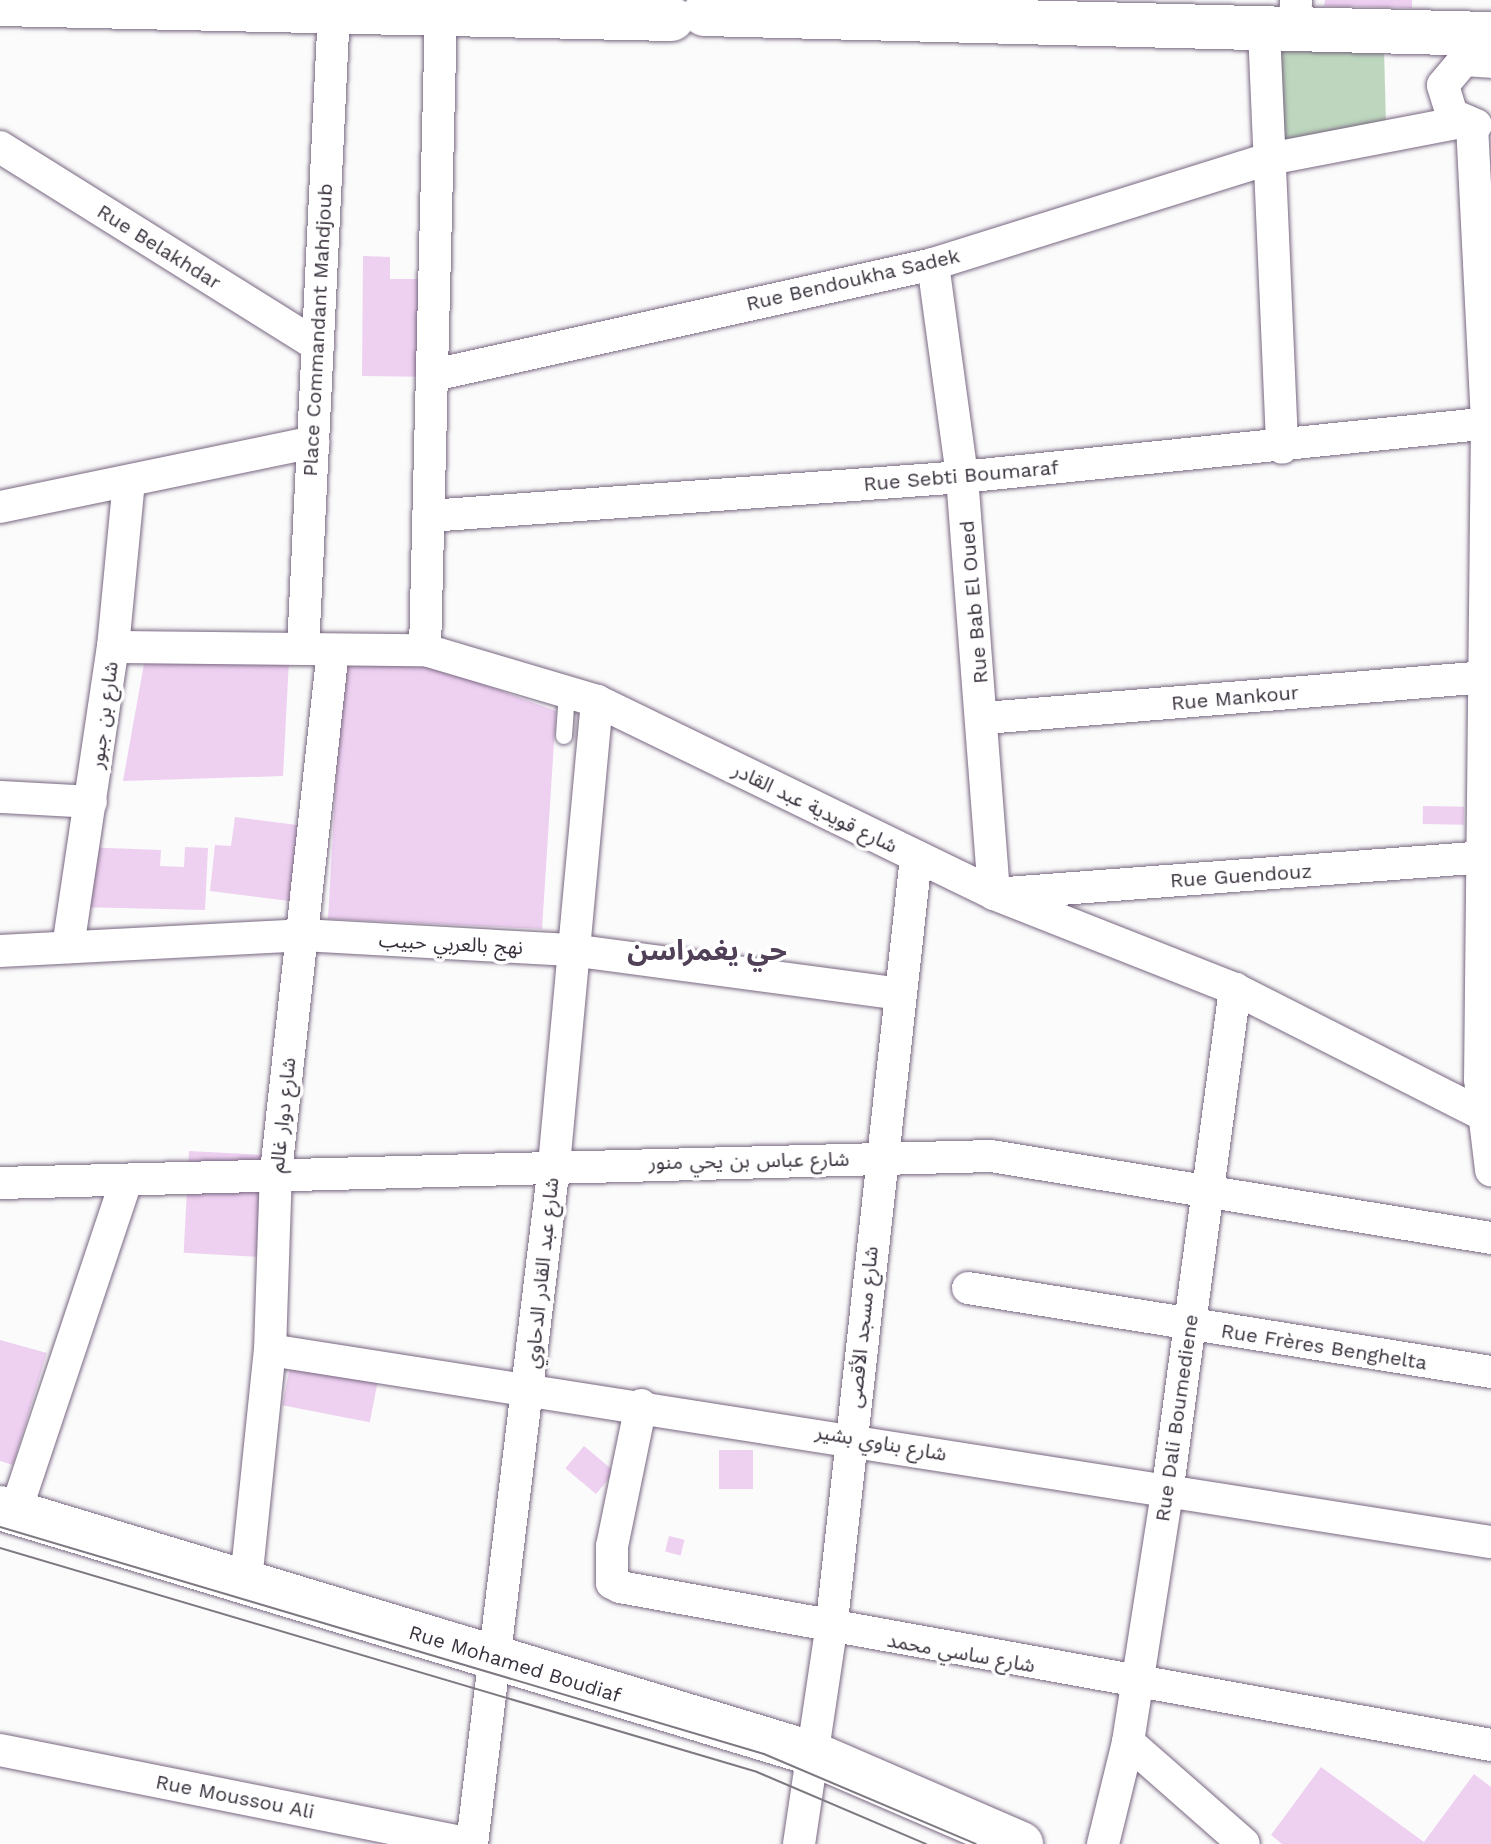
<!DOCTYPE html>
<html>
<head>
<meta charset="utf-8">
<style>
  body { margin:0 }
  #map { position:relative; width:1491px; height:1844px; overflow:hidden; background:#fbfbfb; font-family:"Work Sans","Noto Sans Arabic",sans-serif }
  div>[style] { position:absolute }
  .green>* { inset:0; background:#bdd6bd }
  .building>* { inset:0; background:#eed0f1; transform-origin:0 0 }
  .roads { filter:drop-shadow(0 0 2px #786781) drop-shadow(0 0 2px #786781) }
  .lane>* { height:16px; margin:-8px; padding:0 8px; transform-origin:8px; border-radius:8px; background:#fff }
  .street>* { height:32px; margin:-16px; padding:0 16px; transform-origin:16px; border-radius:16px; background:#fff }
  .secondary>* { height:44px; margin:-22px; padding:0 22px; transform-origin:22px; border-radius:22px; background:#fff }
  .tram>* { height:2px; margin:-1px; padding:0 1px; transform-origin:1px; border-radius:1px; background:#7e7880 }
  span { translate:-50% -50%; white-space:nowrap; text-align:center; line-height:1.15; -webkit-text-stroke:7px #fff; paint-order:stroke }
  .street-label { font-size:20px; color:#39313d }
  .district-label { font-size:28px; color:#504058; font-weight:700 }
</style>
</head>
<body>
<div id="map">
  <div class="green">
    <div style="clip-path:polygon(1275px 47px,1384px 49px,1386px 125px,1279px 142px)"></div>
  </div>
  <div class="building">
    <div style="clip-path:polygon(1325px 0,1412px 0,1412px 8px,1324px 6px)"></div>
    <div style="clip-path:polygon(363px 256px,390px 257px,390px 279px,440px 279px,439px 377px,362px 376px)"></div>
    <div style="clip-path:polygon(343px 654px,417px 660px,556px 711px,542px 929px,328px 919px)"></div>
    <div style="clip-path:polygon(145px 658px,289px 660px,283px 776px,123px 781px)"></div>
    <div style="left:1423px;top:806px;width:41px;height:18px;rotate:1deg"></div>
    <div style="clip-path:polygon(235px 817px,313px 827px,304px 903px,210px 891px,215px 845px,231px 846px)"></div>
    <div style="clip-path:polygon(80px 847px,161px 850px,160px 866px,184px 867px,185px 847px,208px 848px,205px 910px,78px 907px)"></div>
    <div style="left:189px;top:1151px;width:73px;height:102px;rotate:3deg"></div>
    <div style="clip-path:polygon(0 1340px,47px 1353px,13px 1465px,0 1461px)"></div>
    <div style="left:291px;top:1361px;width:89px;height:45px;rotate:11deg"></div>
    <div style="left:584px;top:1446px;width:40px;height:29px;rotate:40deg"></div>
    <div style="left:719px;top:1450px;width:34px;height:39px"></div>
    <div style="left:669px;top:1536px;width:16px;height:16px;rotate:14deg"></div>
    <div style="clip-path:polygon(1321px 1767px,1424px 1842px,1474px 1774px,1491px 1787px,1491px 1844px,1282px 1844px,1271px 1835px)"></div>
  </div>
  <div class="roads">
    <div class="lane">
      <div style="left:564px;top:736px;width:44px;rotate:-86.1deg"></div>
    </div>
    <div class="street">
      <div style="left:1264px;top:30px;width:418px;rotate:87.5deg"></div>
      <div style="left:1295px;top:31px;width:31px;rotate:-88deg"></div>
      <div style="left:1472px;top:125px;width:298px;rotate:87.1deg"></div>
      <div style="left:1487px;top:423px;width:656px;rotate:90.61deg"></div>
      <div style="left:1480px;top:1079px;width:92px;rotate:83.1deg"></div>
      <div style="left:1476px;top:125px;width:26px;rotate:-157deg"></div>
      <div style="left:1452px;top:115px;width:31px;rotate:-107deg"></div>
      <div style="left:1443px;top:85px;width:33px;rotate:-50deg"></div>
      <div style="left:1464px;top:60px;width:27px;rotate:4deg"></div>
      <div style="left:0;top:147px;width:375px;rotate:32deg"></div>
      <div style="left:933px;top:264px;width:215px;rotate:82.2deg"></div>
      <div style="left:962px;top:477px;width:418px;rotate:85.6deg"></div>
      <div style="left:994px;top:894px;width:495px;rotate:-4.3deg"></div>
      <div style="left:434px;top:375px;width:511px;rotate:-12.54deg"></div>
      <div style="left:933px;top:264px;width:347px;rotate:-17.4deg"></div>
      <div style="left:1264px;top:160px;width:201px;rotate:-10.9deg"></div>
      <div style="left:0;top:507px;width:320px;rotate:-11.7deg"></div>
      <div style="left:429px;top:516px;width:534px;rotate:-4.18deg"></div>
      <div style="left:962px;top:477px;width:532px;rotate:-5.83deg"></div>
      <div style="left:113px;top:647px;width:312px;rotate:0.6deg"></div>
      <div style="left:425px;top:650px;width:179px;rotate:16.5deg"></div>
      <div style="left:597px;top:701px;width:441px;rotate:25.9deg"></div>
      <div style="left:994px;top:894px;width:259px;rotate:21.5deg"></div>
      <div style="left:1235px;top:989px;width:287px;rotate:26.9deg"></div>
      <div style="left:303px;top:649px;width:640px;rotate:-87.22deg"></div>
      <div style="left:425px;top:650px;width:638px;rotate:-88.56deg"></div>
      <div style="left:985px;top:718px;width:503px;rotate:-4.68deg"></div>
      <div style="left:0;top:797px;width:91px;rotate:3.1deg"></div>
      <div style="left:68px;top:947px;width:303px;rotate:-81.5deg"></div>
      <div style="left:113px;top:647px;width:166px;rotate:-84.5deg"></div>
      <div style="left:0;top:951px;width:302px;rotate:-3deg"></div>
      <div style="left:302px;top:935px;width:269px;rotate:3.2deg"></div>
      <div style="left:571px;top:950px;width:331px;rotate:7.6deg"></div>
      <div style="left:0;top:1183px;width:991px;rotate:-1.56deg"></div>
      <div style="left:991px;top:1156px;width:507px;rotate:9.31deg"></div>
      <div style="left:968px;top:1288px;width:530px;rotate:9.12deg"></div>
      <div style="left:270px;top:1350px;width:1236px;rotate:8.94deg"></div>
      <div style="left:641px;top:1405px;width:144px;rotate:101.6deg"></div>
      <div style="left:612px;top:1546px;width:37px;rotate:90deg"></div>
      <div style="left:612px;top:1583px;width:9px;rotate:27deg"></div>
      <div style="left:620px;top:1587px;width:885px;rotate:10.28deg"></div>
      <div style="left:15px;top:1513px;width:350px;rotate:-71.5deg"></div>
      <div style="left:246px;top:1581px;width:232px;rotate:-84.1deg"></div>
      <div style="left:270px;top:1350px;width:178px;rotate:-88.1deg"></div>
      <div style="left:276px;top:1172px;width:525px;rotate:-83.77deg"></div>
      <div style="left:1128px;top:1742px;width:154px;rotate:41.3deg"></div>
      <div style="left:0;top:1750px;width:478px;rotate:11.3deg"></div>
      <div style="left:472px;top:1844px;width:684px;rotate:-83.11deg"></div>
      <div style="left:554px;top:1165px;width:466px;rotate:-84.7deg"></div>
      <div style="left:799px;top:1844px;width:216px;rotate:-81.5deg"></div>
      <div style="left:831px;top:1630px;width:778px;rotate:-83.72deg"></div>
      <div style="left:1103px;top:1844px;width:105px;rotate:-76.2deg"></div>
      <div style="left:1128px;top:1742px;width:251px;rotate:-81.1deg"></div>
      <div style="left:1167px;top:1494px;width:510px;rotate:-82.33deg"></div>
    </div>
    <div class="secondary">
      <div style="left:0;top:4px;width:672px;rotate:1.28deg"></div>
      <div style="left:704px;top:14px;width:787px;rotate:1.46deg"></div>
      <div style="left:0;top:1508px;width:847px;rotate:16.81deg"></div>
      <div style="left:811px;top:1753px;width:229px;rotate:23.4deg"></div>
    </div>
  </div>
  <div class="tram">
    <div style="left:0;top:1527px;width:797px;rotate:16.55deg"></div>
    <div style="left:764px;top:1754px;width:230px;rotate:23deg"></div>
    <div style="left:0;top:1548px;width:789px;rotate:16.48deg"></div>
    <div style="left:757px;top:1772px;width:184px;rotate:23.1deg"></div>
  </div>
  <div class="street-label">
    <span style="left:159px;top:247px;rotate:32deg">Rue Belakhdar</span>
    <span style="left:853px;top:280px;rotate:-13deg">Rue Bendoukha Sadek</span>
    <span style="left:318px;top:330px;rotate:-87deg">Place Commandant Mahdjoub</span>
    <span style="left:961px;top:476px;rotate:-5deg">Rue Sebti Boumaraf</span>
    <span style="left:974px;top:602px;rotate:-95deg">Rue Bab El Oued</span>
    <span style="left:1235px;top:698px;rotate:-5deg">Rue Mankour</span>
    <span style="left:104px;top:715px;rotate:-82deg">شارع بن جبور</span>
    <span style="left:815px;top:808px;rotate:26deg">شارع قويدية عبد القادر</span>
    <span style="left:1241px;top:876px;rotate:-4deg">Rue Guendouz</span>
    <span style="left:451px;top:944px;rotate:3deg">نهج بالعربي حبيب</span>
    <span style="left:283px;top:1115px;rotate:-84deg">شارع دوار غالم</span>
    <span style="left:749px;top:1161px;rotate:-1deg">شارع عباس بن يحي منور</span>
    <span style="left:542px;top:1273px;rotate:-84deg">شارع عبد القادر الدحاوي</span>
    <span style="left:863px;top:1327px;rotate:-84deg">شارع مسجد الأقصى</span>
    <span style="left:1324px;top:1347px;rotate:9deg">Rue Frères Benghelta</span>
    <span style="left:1177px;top:1418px;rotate:-82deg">Rue Dali Boumediene</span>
    <span style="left:881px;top:1443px;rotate:10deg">شارع بناوي بشير</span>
    <span style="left:961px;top:1653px;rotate:10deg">شارع ساسي محمد</span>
    <span style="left:515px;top:1664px;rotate:17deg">Rue Mohamed Boudiaf</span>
    <span style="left:235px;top:1797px;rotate:11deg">Rue Moussou Ali</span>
  </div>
  <div class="district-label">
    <span style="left:707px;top:951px">حي يغمراسن</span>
  </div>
</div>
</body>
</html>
